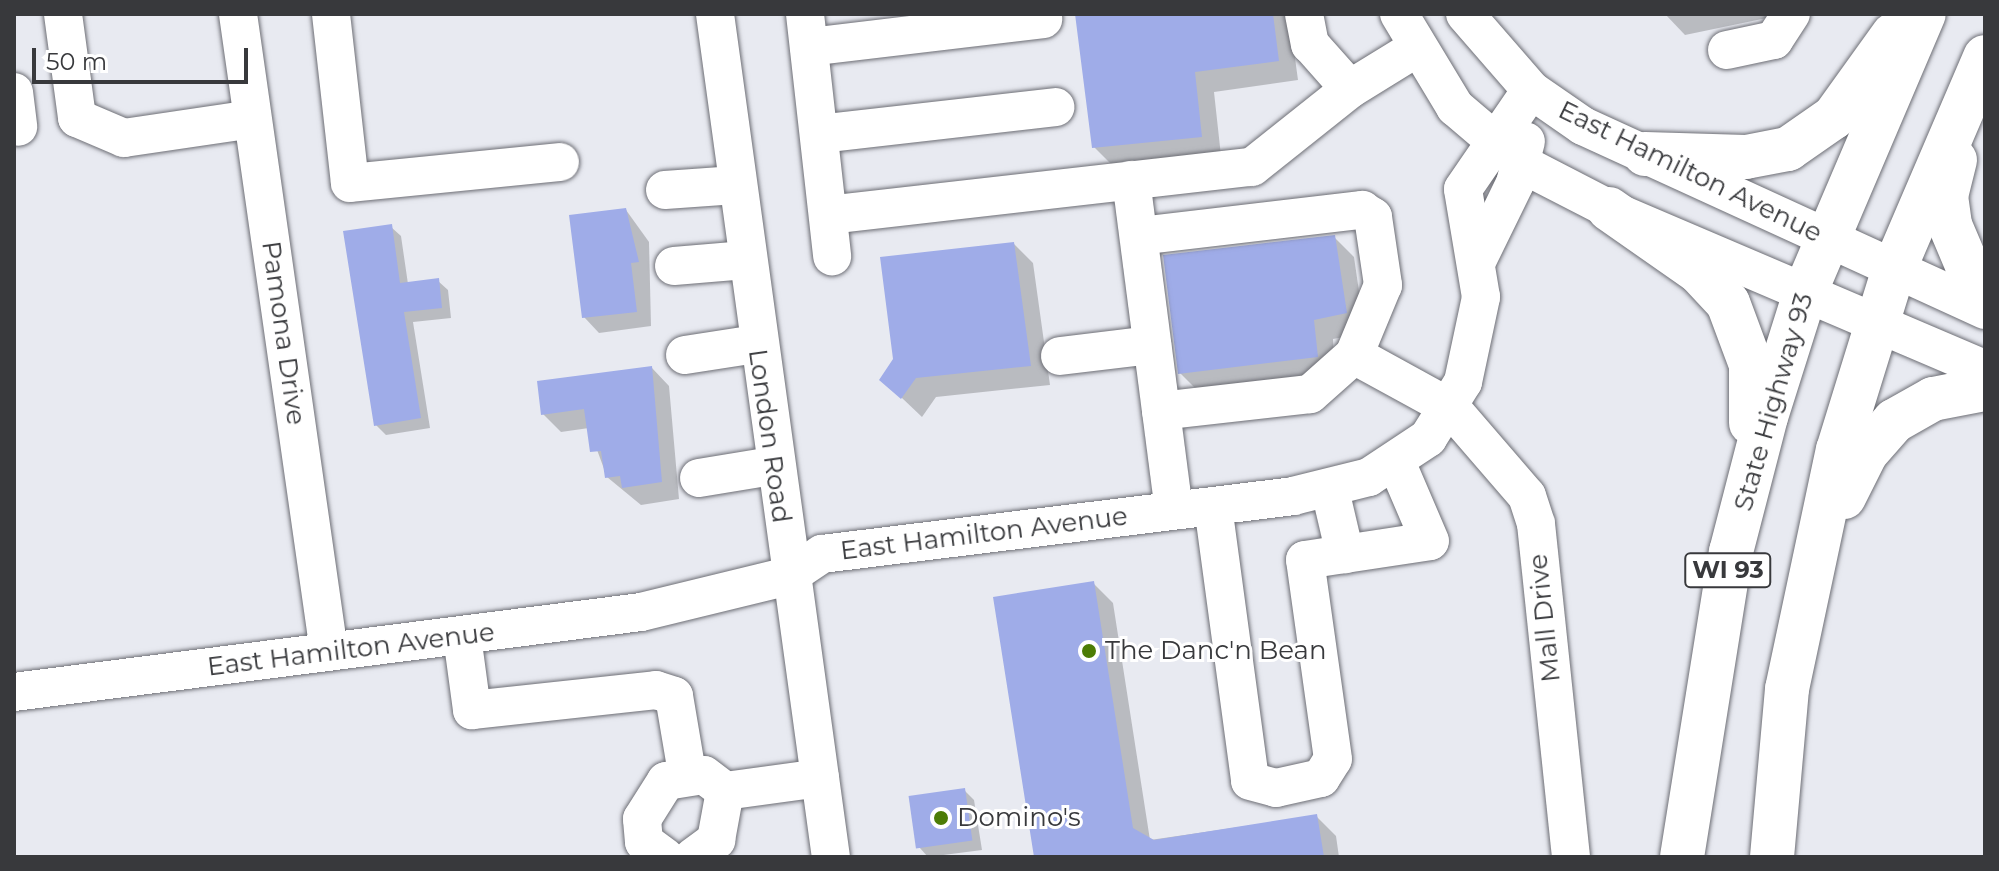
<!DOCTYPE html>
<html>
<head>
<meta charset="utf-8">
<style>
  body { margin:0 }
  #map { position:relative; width:1999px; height:871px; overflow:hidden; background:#e8eaf1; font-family:Montserrat,sans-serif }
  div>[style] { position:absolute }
  .shadow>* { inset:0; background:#0003 }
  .building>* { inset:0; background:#9face8; transform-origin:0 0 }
  .roads { filter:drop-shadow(0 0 2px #6d6e75) drop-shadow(0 0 2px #6d6e75) }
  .minor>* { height:38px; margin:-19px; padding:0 19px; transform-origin:19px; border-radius:19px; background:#fff }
  .major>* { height:44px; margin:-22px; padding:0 22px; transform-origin:22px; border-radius:22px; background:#fff }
  .dots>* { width:22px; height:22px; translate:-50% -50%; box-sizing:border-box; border:4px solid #fff; border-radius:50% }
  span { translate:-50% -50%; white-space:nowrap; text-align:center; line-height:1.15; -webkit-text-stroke:6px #fff; paint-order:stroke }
  .shield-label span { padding:2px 6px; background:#fff; border:2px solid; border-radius:6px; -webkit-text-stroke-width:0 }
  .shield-label { font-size:24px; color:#38393c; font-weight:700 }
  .street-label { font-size:26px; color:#38393c }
  .poi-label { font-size:26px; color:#38393c }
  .left { translate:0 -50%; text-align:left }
  .frame { position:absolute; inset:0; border:16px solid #38393c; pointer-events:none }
  .scale { position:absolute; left:32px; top:48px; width:216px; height:36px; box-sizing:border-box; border:4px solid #38393c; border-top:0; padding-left:10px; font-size:24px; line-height:28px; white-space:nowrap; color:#38393c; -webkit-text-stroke:6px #fff; paint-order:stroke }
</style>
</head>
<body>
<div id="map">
  <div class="shadow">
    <div style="clip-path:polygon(1077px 14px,1289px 14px,1298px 80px,1214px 92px,1221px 156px,1114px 167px,1094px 147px)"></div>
    <div style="clip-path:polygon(1665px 14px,1786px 14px,1685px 35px)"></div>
    <div style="clip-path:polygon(626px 210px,649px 242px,651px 326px,599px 333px,584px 317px)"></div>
    <div style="clip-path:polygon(391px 227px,401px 236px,408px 284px,438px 281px,448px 290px,451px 318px,413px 322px,430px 428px,386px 435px,376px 425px)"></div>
    <div style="clip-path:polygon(1334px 237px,1354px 257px,1365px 333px,1333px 339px,1335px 379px,1200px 393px,1180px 373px)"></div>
    <div style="clip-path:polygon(1014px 244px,1033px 263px,1050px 385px,936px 397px,922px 417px,882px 379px)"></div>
    <div style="clip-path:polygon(652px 368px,669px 386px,679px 499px,641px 505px,607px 477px,589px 428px,561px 432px,543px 414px)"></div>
    <div style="clip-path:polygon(1093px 583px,1113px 603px,1150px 840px,1316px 816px,1336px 836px,1339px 857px,1036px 857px)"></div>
    <div style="clip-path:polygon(964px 790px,974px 800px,982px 850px,928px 857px,919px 847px)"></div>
  </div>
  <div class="building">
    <div style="clip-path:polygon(1075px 14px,1273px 14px,1279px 61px,1195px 72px,1202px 137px,1092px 148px)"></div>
    <div style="clip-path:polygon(626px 208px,639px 262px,631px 263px,637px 312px,582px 318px,569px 215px)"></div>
    <div style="clip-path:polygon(392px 224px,400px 283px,439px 278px,442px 308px,404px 312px,421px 418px,374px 426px,343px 231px)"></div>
    <div style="clip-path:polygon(1335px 235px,1347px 313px,1314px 320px,1318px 357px,1178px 374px,1163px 255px)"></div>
    <div style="clip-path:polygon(1014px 242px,1031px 366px,916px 378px,901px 399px,879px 380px,893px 359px,880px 257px)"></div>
    <div style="clip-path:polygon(652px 366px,662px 482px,622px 488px,620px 476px,605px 478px,601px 451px,590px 452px,584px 409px,541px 415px,537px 381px)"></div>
    <div style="clip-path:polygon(1094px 581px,1133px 828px,1154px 840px,1317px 814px,1324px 857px,1034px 857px,993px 597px)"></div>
    <div style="left:965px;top:788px;width:53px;height:57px;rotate:82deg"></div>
  </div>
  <div class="roads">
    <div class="minor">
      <div style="left:63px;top:14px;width:105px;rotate:82.3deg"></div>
      <div style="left:77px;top:118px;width:51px;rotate:23.1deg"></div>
      <div style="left:124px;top:138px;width:129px;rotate:-8.4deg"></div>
      <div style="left:238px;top:14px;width:644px;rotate:81.88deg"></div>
      <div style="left:331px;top:14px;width:170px;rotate:83.6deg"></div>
      <div style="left:350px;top:183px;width:211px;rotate:-5.7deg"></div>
      <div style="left:715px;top:14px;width:851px;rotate:82.17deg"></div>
      <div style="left:805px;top:14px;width:244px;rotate:83.6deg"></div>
      <div style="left:1304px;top:14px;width:31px;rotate:79deg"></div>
      <div style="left:1310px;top:44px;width:60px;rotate:48.4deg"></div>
      <div style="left:1350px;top:89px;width:76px;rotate:-31.6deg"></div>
      <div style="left:1399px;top:14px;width:109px;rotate:58.9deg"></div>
      <div style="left:1455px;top:107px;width:88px;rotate:40.4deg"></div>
      <div style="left:1522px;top:164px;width:98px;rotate:27.3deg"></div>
      <div style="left:1609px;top:209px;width:409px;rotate:23.1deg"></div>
      <div style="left:1465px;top:14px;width:101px;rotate:49deg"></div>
      <div style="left:1531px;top:90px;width:63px;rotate:34.7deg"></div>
      <div style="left:1583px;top:126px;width:442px;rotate:24.6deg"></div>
      <div style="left:809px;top:47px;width:236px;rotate:-6.8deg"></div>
      <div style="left:1727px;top:50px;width:48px;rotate:-12deg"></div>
      <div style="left:1774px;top:40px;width:31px;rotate:-57deg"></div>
      <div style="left:14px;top:92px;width:35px;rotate:83deg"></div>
      <div style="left:819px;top:134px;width:238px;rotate:-6.5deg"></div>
      <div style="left:1131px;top:180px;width:333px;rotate:82.6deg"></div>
      <div style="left:665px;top:190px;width:71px;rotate:-4deg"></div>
      <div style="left:828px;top:215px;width:427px;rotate:-6.5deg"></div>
      <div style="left:1252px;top:167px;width:125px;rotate:-38.5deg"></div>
      <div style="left:1139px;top:236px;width:225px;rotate:-6.7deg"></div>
      <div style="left:1362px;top:210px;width:13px;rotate:32deg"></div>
      <div style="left:1373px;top:217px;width:69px;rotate:81.6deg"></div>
      <div style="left:1383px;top:285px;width:76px;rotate:112.5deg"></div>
      <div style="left:1354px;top:355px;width:59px;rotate:138.4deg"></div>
      <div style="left:1310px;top:394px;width:150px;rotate:173.5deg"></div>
      <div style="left:1477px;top:261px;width:87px;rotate:-64deg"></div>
      <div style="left:1515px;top:183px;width:43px;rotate:-75.3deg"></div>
      <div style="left:674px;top:266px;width:72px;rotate:-4.8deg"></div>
      <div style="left:685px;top:355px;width:72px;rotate:-8.8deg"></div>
      <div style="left:1354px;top:355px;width:111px;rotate:28.7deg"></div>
      <div style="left:1451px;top:408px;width:116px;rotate:49.2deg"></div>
      <div style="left:1527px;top:496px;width:29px;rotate:72deg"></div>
      <div style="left:1536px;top:524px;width:335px;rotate:84deg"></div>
      <div style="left:1060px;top:356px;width:93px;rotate:-6.8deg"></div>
      <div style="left:699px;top:478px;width:74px;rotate:-9.3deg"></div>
      <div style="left:1330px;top:490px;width:66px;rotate:76.8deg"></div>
      <div style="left:1213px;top:506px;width:277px;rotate:82.3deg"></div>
      <div style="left:1250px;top:781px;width:27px;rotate:15deg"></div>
      <div style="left:1276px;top:788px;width:46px;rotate:-12.5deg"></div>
      <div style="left:1321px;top:778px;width:22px;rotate:-58deg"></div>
      <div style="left:1333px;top:759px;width:201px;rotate:-98deg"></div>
      <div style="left:1305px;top:560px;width:126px;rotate:-8.6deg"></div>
      <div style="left:1430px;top:541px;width:84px;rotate:-113.2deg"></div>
      <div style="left:462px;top:636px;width:75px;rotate:82.3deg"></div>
      <div style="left:472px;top:710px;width:185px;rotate:-6.2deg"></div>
      <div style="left:656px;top:690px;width:19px;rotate:18deg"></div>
      <div style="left:674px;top:696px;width:78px;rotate:80.4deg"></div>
      <div style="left:14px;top:692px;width:632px;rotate:-7.27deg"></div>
      <div style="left:641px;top:612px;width:152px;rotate:-13.7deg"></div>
      <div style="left:789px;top:576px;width:40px;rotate:-34deg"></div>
      <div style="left:822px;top:554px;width:475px;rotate:-7deg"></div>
      <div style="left:1293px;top:496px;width:78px;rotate:-14deg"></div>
      <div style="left:1369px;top:477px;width:71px;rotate:-33.5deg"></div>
      <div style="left:1428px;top:438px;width:66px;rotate:-58deg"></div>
      <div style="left:1463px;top:382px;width:87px;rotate:-78deg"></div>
      <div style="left:1481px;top:297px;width:109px;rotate:-99.5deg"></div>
      <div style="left:1463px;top:189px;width:120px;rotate:-55.5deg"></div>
      <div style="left:665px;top:857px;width:26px;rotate:-144deg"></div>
      <div style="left:644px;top:842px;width:23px;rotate:-95deg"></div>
      <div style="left:642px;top:819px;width:45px;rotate:-57.7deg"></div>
      <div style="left:666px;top:781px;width:38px;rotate:-9deg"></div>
      <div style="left:704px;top:775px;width:26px;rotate:37deg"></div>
      <div style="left:725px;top:791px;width:96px;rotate:-7.8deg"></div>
      <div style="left:693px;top:857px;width:29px;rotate:-36deg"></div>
      <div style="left:716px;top:840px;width:50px;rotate:-79.6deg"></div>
    </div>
    <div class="major">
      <div style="left:1645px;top:154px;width:101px;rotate:1.7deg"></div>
      <div style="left:1746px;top:157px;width:43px;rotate:-10.8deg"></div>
      <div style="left:1788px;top:149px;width:56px;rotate:-34.8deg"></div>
      <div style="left:1834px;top:117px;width:101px;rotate:-54.3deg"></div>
      <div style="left:1955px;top:160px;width:37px;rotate:104deg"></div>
      <div style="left:1946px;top:196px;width:29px;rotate:82deg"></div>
      <div style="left:1950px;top:225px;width:43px;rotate:67deg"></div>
      <div style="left:1967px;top:265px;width:23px;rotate:40deg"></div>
      <div style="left:1609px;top:209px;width:110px;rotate:35deg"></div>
      <div style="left:1699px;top:272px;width:42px;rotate:46.9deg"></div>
      <div style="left:1728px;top:303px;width:66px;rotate:69.6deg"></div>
      <div style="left:1751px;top:365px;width:58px;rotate:90deg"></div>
      <div style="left:1844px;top:497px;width:49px;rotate:-63.4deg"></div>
      <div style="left:1866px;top:453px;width:43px;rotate:-48.8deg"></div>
      <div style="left:1894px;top:421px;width:45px;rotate:-29.4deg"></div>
      <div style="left:1933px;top:399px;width:53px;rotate:-10.9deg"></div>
      <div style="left:1682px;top:857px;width:309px;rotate:-80.9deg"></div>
      <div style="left:1731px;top:552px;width:139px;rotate:-75.5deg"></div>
      <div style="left:1766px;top:417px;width:133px;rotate:-72.5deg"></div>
      <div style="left:1806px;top:290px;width:300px;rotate:-66.9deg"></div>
      <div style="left:1772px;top:857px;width:169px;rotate:-84.9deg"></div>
      <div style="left:1787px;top:689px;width:244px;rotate:-78deg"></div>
      <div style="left:1838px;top:450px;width:186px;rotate:-72.8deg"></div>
      <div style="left:1893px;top:272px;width:234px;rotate:-66.8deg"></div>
    </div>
  </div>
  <div class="dots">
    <div style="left:1089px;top:651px;background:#4c7c06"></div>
    <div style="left:941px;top:818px;background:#4c7c06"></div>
  </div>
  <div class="shield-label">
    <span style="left:1728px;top:570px">WI 93</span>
  </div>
  <div class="street-label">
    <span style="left:1690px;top:172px;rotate:26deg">East Hamilton Avenue</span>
    <span style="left:283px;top:333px;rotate:82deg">Pamona Drive</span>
    <span style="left:1774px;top:402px;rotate:-74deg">State Highway 93</span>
    <span style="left:769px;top:436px;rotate:82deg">London Road</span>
    <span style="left:984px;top:534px;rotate:-7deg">East Hamilton Avenue</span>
    <span style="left:1545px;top:618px;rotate:-96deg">Mall Drive</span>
    <span style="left:351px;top:650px;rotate:-7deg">East Hamilton Avenue</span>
  </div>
  <div class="poi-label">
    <span class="left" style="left:1105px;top:651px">The Danc'n Bean</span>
    <span class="left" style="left:957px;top:818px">Domino's</span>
  </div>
  <div class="frame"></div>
  <div class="scale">50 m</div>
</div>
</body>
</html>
